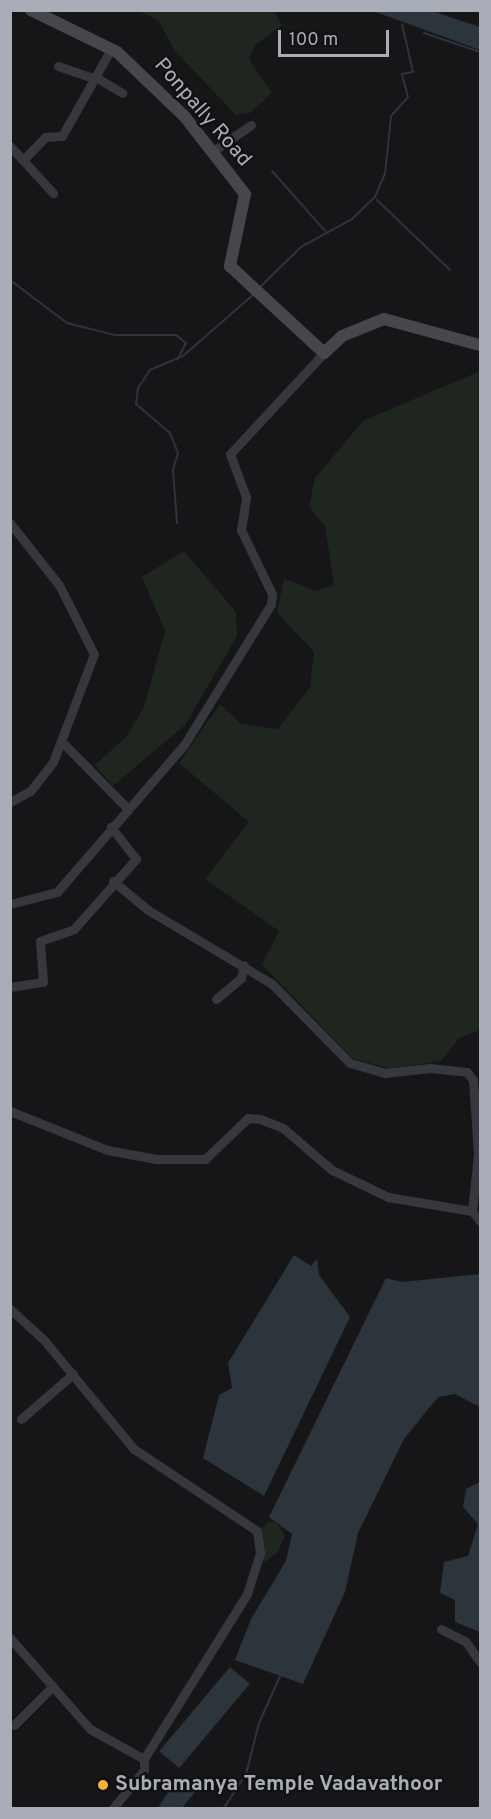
<!DOCTYPE html>
<html>
<head>
<meta charset="utf-8">
<style>
  body { margin:0 }
  #map { position:relative; width:491px; height:1819px; overflow:hidden; background:#161618; font-family:Overpass,sans-serif }
  div>[style] { position:absolute }
  .green>* { inset:0; background:#1e261f }
  .water>* { inset:0; background:#2c353c; transform-origin:0 0 }
  .stream>* { height:2px; margin:-1px; padding:0 1px; transform-origin:1px; border-radius:1px; background:#2c353c }
  .street>* { height:9px; margin:-4.5px; padding:0 4.5px; transform-origin:4.5px; border-radius:4.5px; background:#37383d }
  .secondary>* { height:12px; margin:-6px; padding:0 6px; transform-origin:6px; border-radius:6px; background:#45474d }
  .dots>* { width:16px; height:16px; translate:-50% -50%; box-sizing:border-box; border:3px solid #111113; border-radius:50% }
  span { translate:-50% -50%; white-space:nowrap; text-align:center; line-height:1.15; -webkit-text-stroke:4.5px #111113; paint-order:stroke }
  .street-label { font-size:21px; color:#a8adb8 }
  .poi-label { font-size:21px; color:#a8adb8; font-weight:700 }
  .left { translate:0 -50%; text-align:left }
  .frame { position:absolute; inset:0; border:12px solid #a8adb8; pointer-events:none }
  .scale { position:absolute; left:278px; top:30px; width:111px; height:27px; box-sizing:border-box; border:3px solid #a8adb8; border-top:0; padding-left:8px; font-size:18px; line-height:21px; white-space:nowrap; color:#a8adb8; -webkit-text-stroke:4px #111113; paint-order:stroke }
</style>
</head>
<body>
<div id="map">
  <div class="green">
    <div style="clip-path:polygon(138px 11px,274px 11px,282px 25px,254px 46px,249px 59px,272px 93px,250px 113px,236px 115px,175px 51px,158px 20px)"></div>
    <div style="clip-path:polygon(480px 371px,480px 1030px,459px 1038px,441px 1061px,390px 1069px,352px 1058px,262px 964px,279px 931px,205px 879px,249px 822px,179px 763px,220px 704px,241px 724px,278px 729px,310px 687px,314px 652px,277px 613px,284px 578px,315px 591px,334px 585px,325px 526px,309px 507px,315px 478px,363px 421px)"></div>
    <div style="clip-path:polygon(184px 551px,236px 612px,237px 636px,185px 725px,113px 786px,95px 765px,127px 736px,144px 707px,165px 631px,142px 577px)"></div>
    <div style="clip-path:polygon(268px 1521px,277px 1523px,285px 1536px,277px 1553px,263px 1563px,259px 1533px)"></div>
  </div>
  <div class="water">
    <div style="clip-path:polygon(373px 11px,432px 11px,480px 27px,480px 50px)"></div>
    <div style="clip-path:polygon(294px 1255px,311px 1266px,317px 1259px,319px 1275px,350px 1317px,264px 1496px,203px 1458px,219px 1395px,232px 1388px,228px 1363px)"></div>
    <div style="clip-path:polygon(480px 1274px,480px 1407px,455px 1394px,438px 1397px,404px 1439px,358px 1533px,345px 1592px,303px 1684px,235px 1660px,251px 1619px,286px 1561px,292px 1534px,269px 1517px,386px 1278px,402px 1282px)"></div>
    <div style="clip-path:polygon(480px 1482px,480px 1632px,455px 1622px,455px 1600px,440px 1593px,444px 1562px,468px 1556px,478px 1524px,463px 1507px,466px 1489px)"></div>
    <div style="left:230px;top:1667px;width:26px;height:110px;rotate:40deg"></div>
    <div style="clip-path:polygon(174px 1783px,195px 1792px,182px 1808px,158px 1808px)"></div>
  </div>
  <div class="stream">
    <div style="left:424px;top:33px;width:59px;rotate:18.7deg"></div>
    <div style="left:272px;top:171px;width:80px;rotate:48.5deg"></div>
    <div style="left:377px;top:200px;width:101px;rotate:43.8deg"></div>
    <div style="left:10px;top:280px;width:71px;rotate:37deg"></div>
    <div style="left:67px;top:323px;width:49px;rotate:14deg"></div>
    <div style="left:115px;top:335px;width:61px"></div>
    <div style="left:176px;top:335px;width:13px;rotate:39deg"></div>
    <div style="left:186px;top:343px;width:19px;rotate:118deg"></div>
    <div style="left:259px;top:288px;width:59px;rotate:-44.3deg"></div>
    <div style="left:301px;top:247px;width:58px;rotate:-28.8deg"></div>
    <div style="left:352px;top:219px;width:32px;rotate:-44deg"></div>
    <div style="left:375px;top:197px;width:25px;rotate:-67deg"></div>
    <div style="left:385px;top:174px;width:58px;rotate:-84.1deg"></div>
    <div style="left:391px;top:116px;width:25px;rotate:-48deg"></div>
    <div style="left:408px;top:97px;width:24px;rotate:-105deg"></div>
    <div style="left:402px;top:74px;width:11px;rotate:-10deg"></div>
    <div style="left:413px;top:72px;width:49px;rotate:-102.9deg"></div>
    <div style="left:177px;top:523px;width:53px;rotate:-94.3deg"></div>
    <div style="left:173px;top:470px;width:18px;rotate:-74deg"></div>
    <div style="left:178px;top:453px;width:22px;rotate:-112deg"></div>
    <div style="left:170px;top:433px;width:45px;rotate:-139.5deg"></div>
    <div style="left:136px;top:404px;width:16px;rotate:-83deg"></div>
    <div style="left:138px;top:388px;width:22px;rotate:-56deg"></div>
    <div style="left:150px;top:370px;width:36px;rotate:-23deg"></div>
    <div style="left:183px;top:356px;width:93px;rotate:-41.1deg"></div>
    <div style="left:224px;top:1808px;width:40px;rotate:-57.1deg"></div>
    <div style="left:246px;top:1774px;width:53px;rotate:-75.7deg"></div>
    <div style="left:259px;top:1723px;width:54px;rotate:-65.8deg"></div>
  </div>
  <div class="street">
    <div style="left:58px;top:66px;width:37px;rotate:19deg"></div>
    <div style="left:94px;top:76px;width:33px;rotate:31deg"></div>
    <div style="left:10px;top:146px;width:64px;rotate:47.5deg"></div>
    <div style="left:213px;top:151px;width:46px;rotate:-34.4deg"></div>
    <div style="left:25px;top:158px;width:29px;rotate:-46deg"></div>
    <div style="left:45px;top:137px;width:17px;rotate:-3deg"></div>
    <div style="left:62px;top:136px;width:100px;rotate:-60.6deg"></div>
    <div style="left:10px;top:523px;width:79px;rotate:51.7deg"></div>
    <div style="left:59px;top:585px;width:77px;rotate:63.1deg"></div>
    <div style="left:94px;top:654px;width:116px;rotate:110.8deg"></div>
    <div style="left:53px;top:762px;width:37px;rotate:128deg"></div>
    <div style="left:30px;top:791px;width:23px;rotate:151deg"></div>
    <div style="left:63px;top:743px;width:93px;rotate:45.4deg"></div>
    <div style="left:113px;top:881px;width:45px;rotate:39.6deg"></div>
    <div style="left:148px;top:910px;width:144px;rotate:30.8deg"></div>
    <div style="left:272px;top:984px;width:111px;rotate:45.4deg"></div>
    <div style="left:350px;top:1063px;width:36px;rotate:16deg"></div>
    <div style="left:385px;top:1073px;width:45px;rotate:-6.3deg"></div>
    <div style="left:430px;top:1068px;width:37px;rotate:6deg"></div>
    <div style="left:467px;top:1072px;width:10px;rotate:53deg"></div>
    <div style="left:473px;top:1080px;width:74px;rotate:86.1deg"></div>
    <div style="left:478px;top:1154px;width:57px;rotate:96deg"></div>
    <div style="left:472px;top:1211px;width:13px;rotate:51deg"></div>
    <div style="left:10px;top:904px;width:49px;rotate:-14.3deg"></div>
    <div style="left:57px;top:892px;width:194px;rotate:-49.2deg"></div>
    <div style="left:184px;top:745px;width:166px;rotate:-58.3deg"></div>
    <div style="left:271px;top:604px;width:10px;rotate:-84deg"></div>
    <div style="left:272px;top:594px;width:71px;rotate:-115.8deg"></div>
    <div style="left:241px;top:530px;width:33px;rotate:-81deg"></div>
    <div style="left:246px;top:497px;width:46px;rotate:-110.4deg"></div>
    <div style="left:230px;top:454px;width:138px;rotate:-47.1deg"></div>
    <div style="left:10px;top:987px;width:33px;rotate:-9deg"></div>
    <div style="left:43px;top:982px;width:41px;rotate:-94.2deg"></div>
    <div style="left:40px;top:941px;width:36px;rotate:-19deg"></div>
    <div style="left:74px;top:929px;width:94px;rotate:-48.5deg"></div>
    <div style="left:136px;top:859px;width:41px;rotate:-128deg"></div>
    <div style="left:216px;top:999px;width:33px;rotate:-40deg"></div>
    <div style="left:241px;top:978px;width:13px;rotate:-77deg"></div>
    <div style="left:10px;top:1111px;width:105px;rotate:21.9deg"></div>
    <div style="left:107px;top:1150px;width:50px;rotate:10.4deg"></div>
    <div style="left:156px;top:1159px;width:49px"></div>
    <div style="left:205px;top:1159px;width:59px;rotate:-43.6deg"></div>
    <div style="left:248px;top:1118px;width:12px;rotate:5deg"></div>
    <div style="left:260px;top:1119px;width:25px;rotate:21deg"></div>
    <div style="left:283px;top:1128px;width:65px;rotate:40.6deg"></div>
    <div style="left:332px;top:1170px;width:62px;rotate:25.7deg"></div>
    <div style="left:388px;top:1197px;width:85px;rotate:9.5deg"></div>
    <div style="left:10px;top:1309px;width:46px;rotate:42.4deg"></div>
    <div style="left:44px;top:1340px;width:141px;rotate:50.5deg"></div>
    <div style="left:134px;top:1449px;width:148px;rotate:33.7deg"></div>
    <div style="left:257px;top:1531px;width:22px;rotate:82deg"></div>
    <div style="left:260px;top:1553px;width:43px;rotate:107.6deg"></div>
    <div style="left:247px;top:1594px;width:195px;rotate:122deg"></div>
    <div style="left:21px;top:1419px;width:69px;rotate:-40.9deg"></div>
    <div style="left:441px;top:1629px;width:28px;rotate:27deg"></div>
    <div style="left:466px;top:1642px;width:24px;rotate:55deg"></div>
    <div style="left:10px;top:1638px;width:121px;rotate:48.7deg"></div>
    <div style="left:90px;top:1729px;width:62px;rotate:29.1deg"></div>
    <div style="left:144px;top:1759px;width:11px;rotate:90deg"></div>
    <div style="left:144px;top:1770px;width:49px;rotate:129.2deg"></div>
    <div style="left:14px;top:1725px;width:55px;rotate:-45deg"></div>
  </div>
  <div class="secondary">
    <div style="left:31px;top:10px;width:96px;rotate:26deg"></div>
    <div style="left:117px;top:52px;width:94px;rotate:43.7deg"></div>
    <div style="left:185px;top:117px;width:98px;rotate:52.1deg"></div>
    <div style="left:245px;top:194px;width:74px;rotate:101.8deg"></div>
    <div style="left:230px;top:266px;width:128px;rotate:42.8deg"></div>
    <div style="left:324px;top:353px;width:25px;rotate:-43deg"></div>
    <div style="left:342px;top:336px;width:45px;rotate:-22deg"></div>
    <div style="left:384px;top:319px;width:99px;rotate:15.2deg"></div>
  </div>
  <div class="dots">
    <div style="left:103px;top:1785px;background:#f2b134"></div>
  </div>
  <div class="street-label">
    <span style="left:202px;top:113px;rotate:49deg">Ponpally Road</span>
  </div>
  <div class="poi-label">
    <span class="left" style="left:115px;top:1785px">Subramanya Temple Vadavathoor</span>
  </div>
  <div class="frame"></div>
  <div class="scale">100 m</div>
</div>
</body>
</html>
